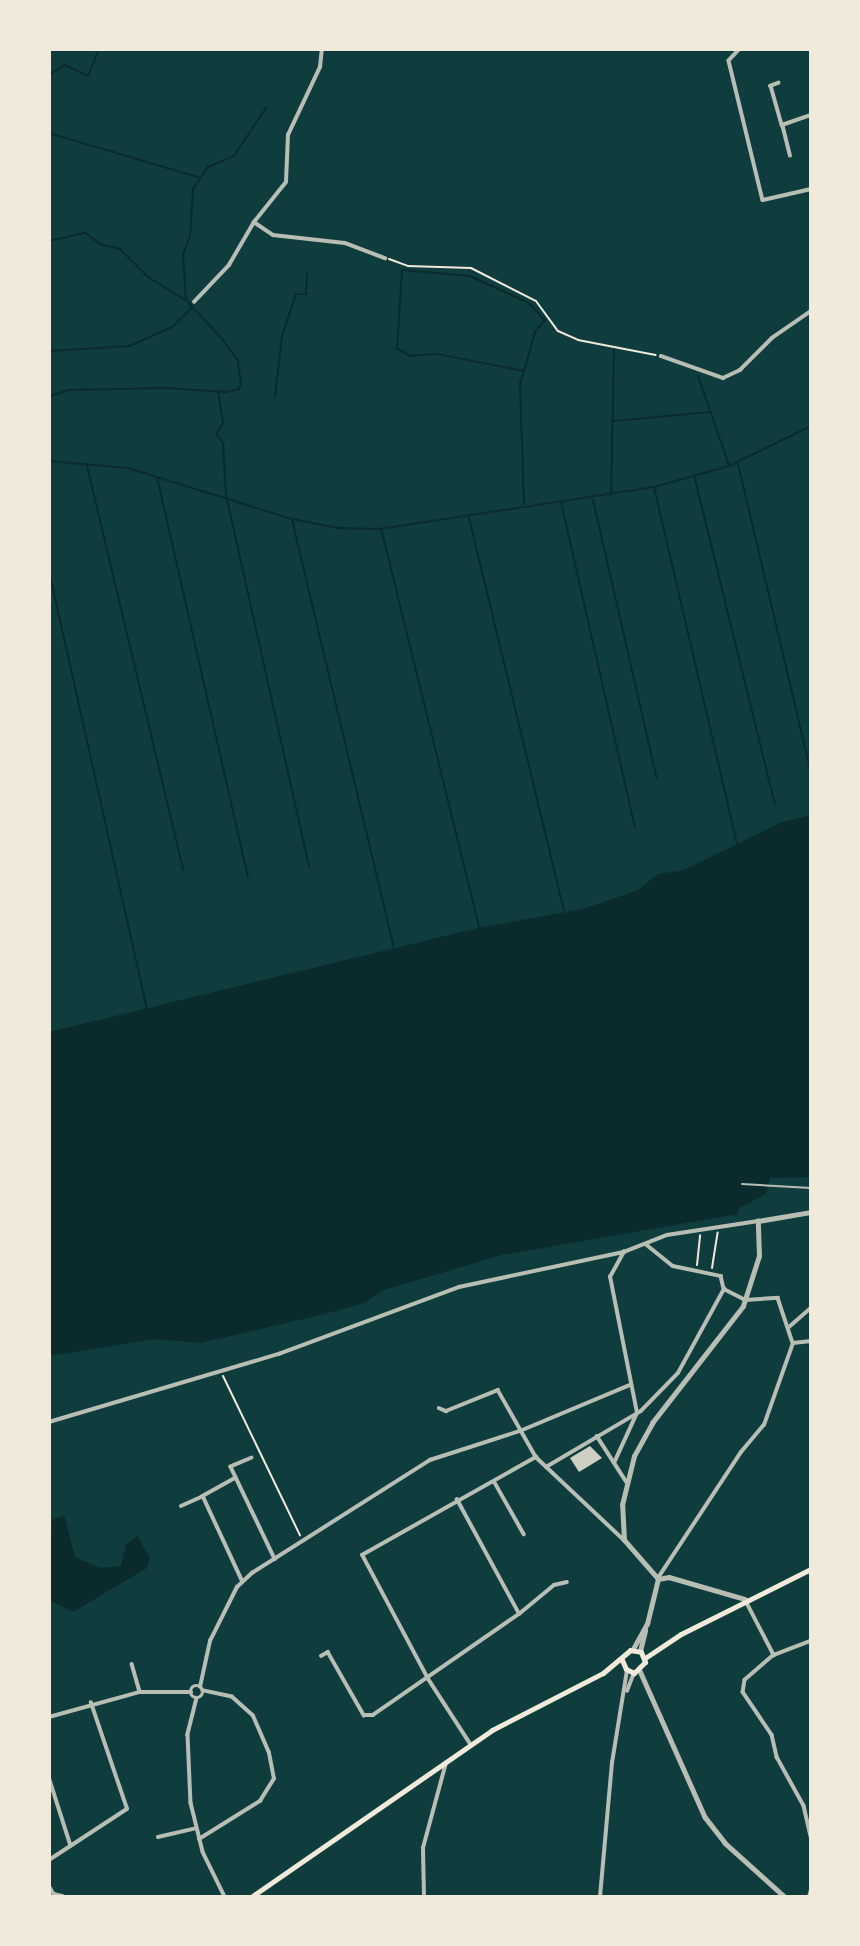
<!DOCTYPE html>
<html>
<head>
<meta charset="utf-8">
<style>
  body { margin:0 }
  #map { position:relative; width:860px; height:1946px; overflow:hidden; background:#0f3d3e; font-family:Rubik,sans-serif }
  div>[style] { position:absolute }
  .water>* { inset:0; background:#0a2a2b }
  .stream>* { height:2px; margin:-1px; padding:0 1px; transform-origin:1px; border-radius:1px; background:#0a2a2b }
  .building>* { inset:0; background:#cfcfc3 }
  .path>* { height:2px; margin:-1px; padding:0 1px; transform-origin:1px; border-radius:1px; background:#f1e9da }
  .service>* { height:2px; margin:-1px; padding:0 1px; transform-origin:1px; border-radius:1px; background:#b8beb3 }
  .minor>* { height:3.5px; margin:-1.75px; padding:0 1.75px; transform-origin:1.75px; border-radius:1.75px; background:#b8beb3 }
  .minor>.ring { margin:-1.75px; padding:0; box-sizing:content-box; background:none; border:3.5px solid #b8beb3; border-radius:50% }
  .tertiary>* { height:4.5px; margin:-2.25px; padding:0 2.25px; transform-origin:2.25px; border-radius:2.25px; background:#b8beb3 }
  .secondary>* { height:5px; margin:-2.5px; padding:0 2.5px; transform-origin:2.5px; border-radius:2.5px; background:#f1e9da }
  span { translate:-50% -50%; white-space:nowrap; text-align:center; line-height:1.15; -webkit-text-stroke:7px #f1e9da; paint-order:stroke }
  .frame { position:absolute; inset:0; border:51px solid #f1e9da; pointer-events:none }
</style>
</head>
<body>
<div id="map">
  <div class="water">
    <div style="clip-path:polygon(811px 815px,811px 1177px,770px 1178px,766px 1194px,739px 1208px,738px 1214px,502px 1255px,384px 1290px,364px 1303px,325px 1314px,200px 1343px,156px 1339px,49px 1356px,49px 1032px,478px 928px,583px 909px,638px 890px,658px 874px,684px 870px,782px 822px)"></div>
    <div style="clip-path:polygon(64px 1515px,75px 1557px,100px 1568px,121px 1566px,126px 1544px,137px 1536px,150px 1558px,147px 1568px,73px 1612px,49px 1600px,52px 1520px)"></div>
  </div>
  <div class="stream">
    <div style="left:49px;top:75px;width:19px;rotate:-32deg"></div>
    <div style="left:65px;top:65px;width:25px;rotate:26deg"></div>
    <div style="left:88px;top:76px;width:29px;rotate:-68deg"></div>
    <div style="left:49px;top:133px;width:155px;rotate:16.5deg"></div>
    <div style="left:49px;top:143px;width:56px;rotate:90deg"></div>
    <div style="left:49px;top:241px;width:37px;rotate:-13deg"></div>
    <div style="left:85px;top:233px;width:19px;rotate:36deg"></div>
    <div style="left:100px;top:244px;width:21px;rotate:14deg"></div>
    <div style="left:120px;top:249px;width:40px;rotate:45deg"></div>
    <div style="left:148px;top:277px;width:46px;rotate:31.6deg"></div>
    <div style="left:187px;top:301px;width:53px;rotate:47.3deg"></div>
    <div style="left:223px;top:340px;width:26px;rotate:54deg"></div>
    <div style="left:238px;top:361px;width:23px;rotate:83deg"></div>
    <div style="left:241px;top:384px;width:5px;rotate:112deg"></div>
    <div style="left:239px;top:389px;width:14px;rotate:168deg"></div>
    <div style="left:225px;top:392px;width:59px;rotate:-176.1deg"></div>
    <div style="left:166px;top:388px;width:97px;rotate:178.8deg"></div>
    <div style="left:69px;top:390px;width:21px;rotate:163deg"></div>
    <div style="left:186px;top:300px;width:45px;rotate:-93.8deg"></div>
    <div style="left:183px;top:255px;width:20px;rotate:-70deg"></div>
    <div style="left:190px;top:236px;width:47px;rotate:-86.3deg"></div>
    <div style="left:193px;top:189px;width:27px;rotate:-56deg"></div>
    <div style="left:208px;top:167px;width:28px;rotate:-23deg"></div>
    <div style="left:234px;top:156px;width:58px;rotate:-56.3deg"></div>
    <div style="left:49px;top:351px;width:80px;rotate:-3.6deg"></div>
    <div style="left:129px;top:346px;width:47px;rotate:-23.8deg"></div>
    <div style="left:172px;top:327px;width:28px;rotate:-44deg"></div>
    <div style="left:524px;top:371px;width:89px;rotate:-168.9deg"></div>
    <div style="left:437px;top:354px;width:26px;rotate:176deg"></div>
    <div style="left:411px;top:356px;width:16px;rotate:-153deg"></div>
    <div style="left:397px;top:349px;width:79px;rotate:-86.4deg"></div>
    <div style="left:402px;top:270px;width:68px;rotate:5deg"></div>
    <div style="left:470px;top:276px;width:65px;rotate:24.6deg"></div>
    <div style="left:529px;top:303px;width:23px;rotate:47deg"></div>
    <div style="left:545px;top:320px;width:16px;rotate:130deg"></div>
    <div style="left:535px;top:332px;width:41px;rotate:105.8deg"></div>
    <div style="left:524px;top:371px;width:13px;rotate:108deg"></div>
    <div style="left:520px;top:383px;width:121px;rotate:88.1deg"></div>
    <div style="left:698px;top:376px;width:94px;rotate:70.8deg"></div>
    <div style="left:218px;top:391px;width:32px;rotate:81deg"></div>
    <div style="left:223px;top:423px;width:13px;rotate:122deg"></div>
    <div style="left:216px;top:434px;width:11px;rotate:52deg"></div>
    <div style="left:223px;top:443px;width:52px;rotate:86.7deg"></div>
    <div style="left:226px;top:495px;width:381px;rotate:77.4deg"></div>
    <div style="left:275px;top:396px;width:60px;rotate:-83.3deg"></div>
    <div style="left:282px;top:336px;width:44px;rotate:-71.6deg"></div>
    <div style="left:296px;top:294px;width:10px"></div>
    <div style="left:306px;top:294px;width:20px;rotate:-87deg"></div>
    <div style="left:613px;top:421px;width:98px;rotate:-5.2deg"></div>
    <div style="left:49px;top:461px;width:79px;rotate:5.1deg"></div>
    <div style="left:128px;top:468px;width:172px;rotate:17.3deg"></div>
    <div style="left:292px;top:519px;width:47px;rotate:11.1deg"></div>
    <div style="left:338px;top:528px;width:42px;rotate:1.4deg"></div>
    <div style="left:380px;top:529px;width:277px;rotate:-8.7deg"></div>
    <div style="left:654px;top:487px;width:78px;rotate:-15.6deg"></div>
    <div style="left:729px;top:466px;width:91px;rotate:-26deg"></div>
    <div style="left:738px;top:464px;width:318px;rotate:76.7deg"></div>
    <div style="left:87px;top:466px;width:415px;rotate:76.6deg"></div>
    <div style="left:694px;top:475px;width:339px;rotate:76.2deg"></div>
    <div style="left:157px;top:477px;width:410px;rotate:77.2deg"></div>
    <div style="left:654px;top:487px;width:366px;rotate:76.9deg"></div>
    <div style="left:611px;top:495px;width:148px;rotate:-88.8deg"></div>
    <div style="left:593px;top:500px;width:286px;rotate:77.1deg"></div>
    <div style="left:561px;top:502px;width:333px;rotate:77.2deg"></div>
    <div style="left:469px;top:518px;width:404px;rotate:76.4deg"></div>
    <div style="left:292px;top:520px;width:441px;rotate:76.6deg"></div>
    <div style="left:381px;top:528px;width:412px;rotate:76.2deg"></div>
    <div style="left:49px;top:571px;width:450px;rotate:77.4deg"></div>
  </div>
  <div class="building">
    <div style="clip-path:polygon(590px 1446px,602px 1458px,579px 1472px,570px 1458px)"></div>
  </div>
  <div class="path">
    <div style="left:389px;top:259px;width:20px;rotate:20deg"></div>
    <div style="left:408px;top:266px;width:63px;rotate:1.8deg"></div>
    <div style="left:471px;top:268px;width:73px;rotate:26.9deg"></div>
    <div style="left:536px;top:301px;width:37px;rotate:54deg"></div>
    <div style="left:558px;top:331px;width:22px;rotate:24deg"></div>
    <div style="left:578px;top:340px;width:79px;rotate:10.9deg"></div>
    <div style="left:697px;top:1265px;width:30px;rotate:-84deg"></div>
    <div style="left:712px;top:1268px;width:36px;rotate:-81deg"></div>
    <div style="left:223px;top:1376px;width:177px;rotate:64.2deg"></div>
  </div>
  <div class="service">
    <div style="left:742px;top:1184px;width:69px;rotate:3.3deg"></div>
  </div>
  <div class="minor">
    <div style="left:740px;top:49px;width:16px;rotate:133deg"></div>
    <div style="left:729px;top:61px;width:143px;rotate:76.3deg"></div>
    <div style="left:763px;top:200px;width:49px;rotate:-12.9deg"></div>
    <div style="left:779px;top:83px;width:9px;rotate:159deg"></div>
    <div style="left:771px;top:86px;width:41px;rotate:74.2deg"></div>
    <div style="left:790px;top:156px;width:32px;rotate:-104deg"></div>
    <div style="left:782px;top:125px;width:31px;rotate:-19deg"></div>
    <div style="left:254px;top:222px;width:23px;rotate:34deg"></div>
    <div style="left:273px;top:235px;width:72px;rotate:6.3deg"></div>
    <div style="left:345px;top:243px;width:43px;rotate:20.6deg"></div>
    <div style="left:194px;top:302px;width:51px;rotate:-46.6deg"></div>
    <div style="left:229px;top:265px;width:50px;rotate:-59.8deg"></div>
    <div style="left:254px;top:222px;width:51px;rotate:-51.3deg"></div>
    <div style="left:286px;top:182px;width:47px;rotate:-87.6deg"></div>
    <div style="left:288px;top:135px;width:75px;rotate:-64.8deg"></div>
    <div style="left:320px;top:67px;width:18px;rotate:-84deg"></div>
    <div style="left:661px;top:356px;width:66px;rotate:19.5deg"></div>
    <div style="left:723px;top:378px;width:19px;rotate:-25deg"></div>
    <div style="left:740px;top:370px;width:45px;rotate:-45deg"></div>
    <div style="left:772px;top:338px;width:47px;rotate:-34.7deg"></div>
    <div style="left:647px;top:1245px;width:33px;rotate:39deg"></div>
    <div style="left:673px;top:1266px;width:49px;rotate:11.8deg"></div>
    <div style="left:721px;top:1276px;width:13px;rotate:77deg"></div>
    <div style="left:724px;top:1289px;width:25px;rotate:27deg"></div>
    <div style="left:746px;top:1300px;width:32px;rotate:-4deg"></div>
    <div style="left:778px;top:1298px;width:47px;rotate:71.6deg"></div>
    <div style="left:789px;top:1327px;width:29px;rotate:-41deg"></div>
    <div style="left:439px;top:1408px;width:8px;rotate:23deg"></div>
    <div style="left:446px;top:1411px;width:56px;rotate:-22deg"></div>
    <div style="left:498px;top:1390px;width:77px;rotate:60.4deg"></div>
    <div style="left:536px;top:1457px;width:121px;rotate:43.3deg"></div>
    <div style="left:49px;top:1422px;width:240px;rotate:-16.5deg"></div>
    <div style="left:279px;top:1354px;width:192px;rotate:-20.4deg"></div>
    <div style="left:459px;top:1287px;width:169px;rotate:-12deg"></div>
    <div style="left:624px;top:1252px;width:46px;rotate:-21.6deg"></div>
    <div style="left:667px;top:1235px;width:92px;rotate:-8.7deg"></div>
    <div style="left:597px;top:1436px;width:54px;rotate:57.2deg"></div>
    <div style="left:252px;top:1458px;width:23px;rotate:157deg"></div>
    <div style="left:231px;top:1467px;width:102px;rotate:64.4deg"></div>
    <div style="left:614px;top:1463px;width:55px;rotate:-65.3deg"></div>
    <div style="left:637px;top:1413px;width:139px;rotate:-101.2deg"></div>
    <div style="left:610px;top:1277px;width:29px;rotate:-61deg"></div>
    <div style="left:546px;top:1467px;width:110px;rotate:-30.5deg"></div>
    <div style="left:641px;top:1411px;width:53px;rotate:-45.8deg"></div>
    <div style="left:678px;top:1373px;width:96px;rotate:-61.3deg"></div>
    <div style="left:236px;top:1478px;width:38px;rotate:151deg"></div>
    <div style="left:203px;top:1496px;width:93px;rotate:65.1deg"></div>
    <div style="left:494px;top:1481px;width:61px;rotate:60.5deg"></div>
    <div style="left:181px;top:1506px;width:24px;rotate:-24deg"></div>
    <div style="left:658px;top:1578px;width:151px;rotate:-56.6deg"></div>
    <div style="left:741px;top:1452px;width:35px;rotate:-50deg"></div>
    <div style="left:764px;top:1425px;width:87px;rotate:-70.5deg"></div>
    <div style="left:793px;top:1343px;width:18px;rotate:-6deg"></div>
    <div style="left:746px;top:1601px;width:61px;rotate:62.6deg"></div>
    <div style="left:774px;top:1655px;width:40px;rotate:-21deg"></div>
    <div style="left:519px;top:1614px;width:45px;rotate:-39.6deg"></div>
    <div style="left:554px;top:1585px;width:13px;rotate:-13deg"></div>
    <div style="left:774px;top:1655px;width:38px;rotate:139deg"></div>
    <div style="left:745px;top:1680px;width:12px;rotate:99deg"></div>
    <div style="left:743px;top:1692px;width:52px;rotate:56deg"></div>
    <div style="left:772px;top:1735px;width:23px;rotate:77deg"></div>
    <div style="left:777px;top:1757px;width:56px;rotate:61.1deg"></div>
    <div style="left:804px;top:1806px;width:31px;rotate:77deg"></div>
    <div style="left:321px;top:1656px;width:8px;rotate:-30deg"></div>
    <div style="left:328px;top:1652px;width:73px;rotate:60.3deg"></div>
    <div style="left:364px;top:1715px;width:9px"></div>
    <div style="left:373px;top:1715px;width:178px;rotate:-34.7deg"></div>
    <div style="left:519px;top:1614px;width:130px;rotate:-118.5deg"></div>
    <div style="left:132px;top:1664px;width:29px;rotate:74deg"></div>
    <div class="ring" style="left:191px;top:1686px;width:8.5px;height:8.5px"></div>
    <div style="left:200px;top:1687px;width:47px;rotate:-77.7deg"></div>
    <div style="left:210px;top:1641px;width:60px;rotate:-63.4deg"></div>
    <div style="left:237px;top:1587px;width:21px;rotate:-43deg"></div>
    <div style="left:252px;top:1573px;width:211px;rotate:-32.4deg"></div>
    <div style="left:430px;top:1460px;width:95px;rotate:-17.9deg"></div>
    <div style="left:520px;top:1431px;width:119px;rotate:-22.7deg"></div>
    <div style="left:627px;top:1691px;width:19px;rotate:-69deg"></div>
    <div style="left:197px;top:1698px;width:38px;rotate:104deg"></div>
    <div style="left:188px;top:1735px;width:68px;rotate:87.5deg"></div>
    <div style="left:191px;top:1803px;width:50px;rotate:76.2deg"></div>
    <div style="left:203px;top:1852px;width:50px;rotate:63.9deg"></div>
    <div style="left:49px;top:1717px;width:94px;rotate:-15.4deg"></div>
    <div style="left:140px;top:1692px;width:51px"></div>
    <div style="left:470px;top:1744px;width:77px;rotate:-122.9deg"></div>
    <div style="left:428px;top:1679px;width:140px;rotate:-118deg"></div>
    <div style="left:362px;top:1555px;width:200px;rotate:-29.4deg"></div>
    <div style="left:49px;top:1777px;width:72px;rotate:72.3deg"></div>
    <div style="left:158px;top:1837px;width:39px;rotate:-13deg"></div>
    <div style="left:199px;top:1839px;width:72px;rotate:-31.9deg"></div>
    <div style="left:260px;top:1801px;width:26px;rotate:-58deg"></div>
    <div style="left:274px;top:1779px;width:26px;rotate:-101deg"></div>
    <div style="left:269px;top:1753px;width:40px;rotate:-113.4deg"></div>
    <div style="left:253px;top:1716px;width:28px;rotate:-138deg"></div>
    <div style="left:232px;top:1697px;width:30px;rotate:-168deg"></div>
    <div style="left:49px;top:1860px;width:93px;rotate:-33.2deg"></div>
    <div style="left:127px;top:1809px;width:112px;rotate:-108.8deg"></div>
    <div style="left:49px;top:1886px;width:9px;rotate:58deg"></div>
    <div style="left:54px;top:1894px;width:9px;rotate:13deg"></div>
    <div style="left:424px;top:1897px;width:49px;rotate:-91.2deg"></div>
    <div style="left:423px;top:1848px;width:88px;rotate:-74.9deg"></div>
    <div style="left:600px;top:1897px;width:135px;rotate:-84.9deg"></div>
    <div style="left:612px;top:1763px;width:94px;rotate:-80.8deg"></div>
    <div style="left:809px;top:1897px;width:7px;rotate:-74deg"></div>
  </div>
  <div class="tertiary">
    <div style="left:658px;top:1579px;width:52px;rotate:-131.1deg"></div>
    <div style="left:624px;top:1540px;width:35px;rotate:-93deg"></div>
    <div style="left:622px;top:1505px;width:50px;rotate:-76.2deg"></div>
    <div style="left:634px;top:1456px;width:38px;rotate:-61deg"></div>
    <div style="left:652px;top:1423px;width:148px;rotate:-52.1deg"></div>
    <div style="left:743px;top:1306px;width:52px;rotate:-72.3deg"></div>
    <div style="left:759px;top:1256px;width:35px;rotate:-92deg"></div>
    <div style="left:758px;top:1221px;width:54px;rotate:-9.6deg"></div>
    <div style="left:658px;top:1579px;width:11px;rotate:-10deg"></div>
    <div style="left:669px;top:1577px;width:79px;rotate:16.1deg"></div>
    <div style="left:633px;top:1649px;width:29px;rotate:-61deg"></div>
    <div style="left:647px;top:1624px;width:46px;rotate:-76.3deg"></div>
    <div style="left:640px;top:1651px;width:21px;rotate:-76deg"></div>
    <div style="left:640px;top:1671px;width:160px;rotate:66deg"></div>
    <div style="left:705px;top:1817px;width:33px;rotate:52deg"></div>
    <div style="left:725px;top:1843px;width:81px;rotate:42deg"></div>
  </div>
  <div class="secondary">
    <div style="left:645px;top:1658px;width:43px;rotate:-33.7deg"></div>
    <div style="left:681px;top:1634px;width:145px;rotate:-26.6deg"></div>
    <div style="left:251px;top:1897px;width:293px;rotate:-34.7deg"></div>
    <div style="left:492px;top:1730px;width:125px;rotate:-27.2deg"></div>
    <div style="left:603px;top:1673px;width:35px;rotate:-40deg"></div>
    <div style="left:630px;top:1650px;width:11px;rotate:10deg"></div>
    <div style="left:641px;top:1652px;width:11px;rotate:68deg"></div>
    <div style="left:645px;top:1662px;width:16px;rotate:135deg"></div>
    <div style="left:634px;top:1673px;width:9px;rotate:-153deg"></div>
    <div style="left:626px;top:1669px;width:10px;rotate:-114deg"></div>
  </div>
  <div class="frame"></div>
</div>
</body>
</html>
